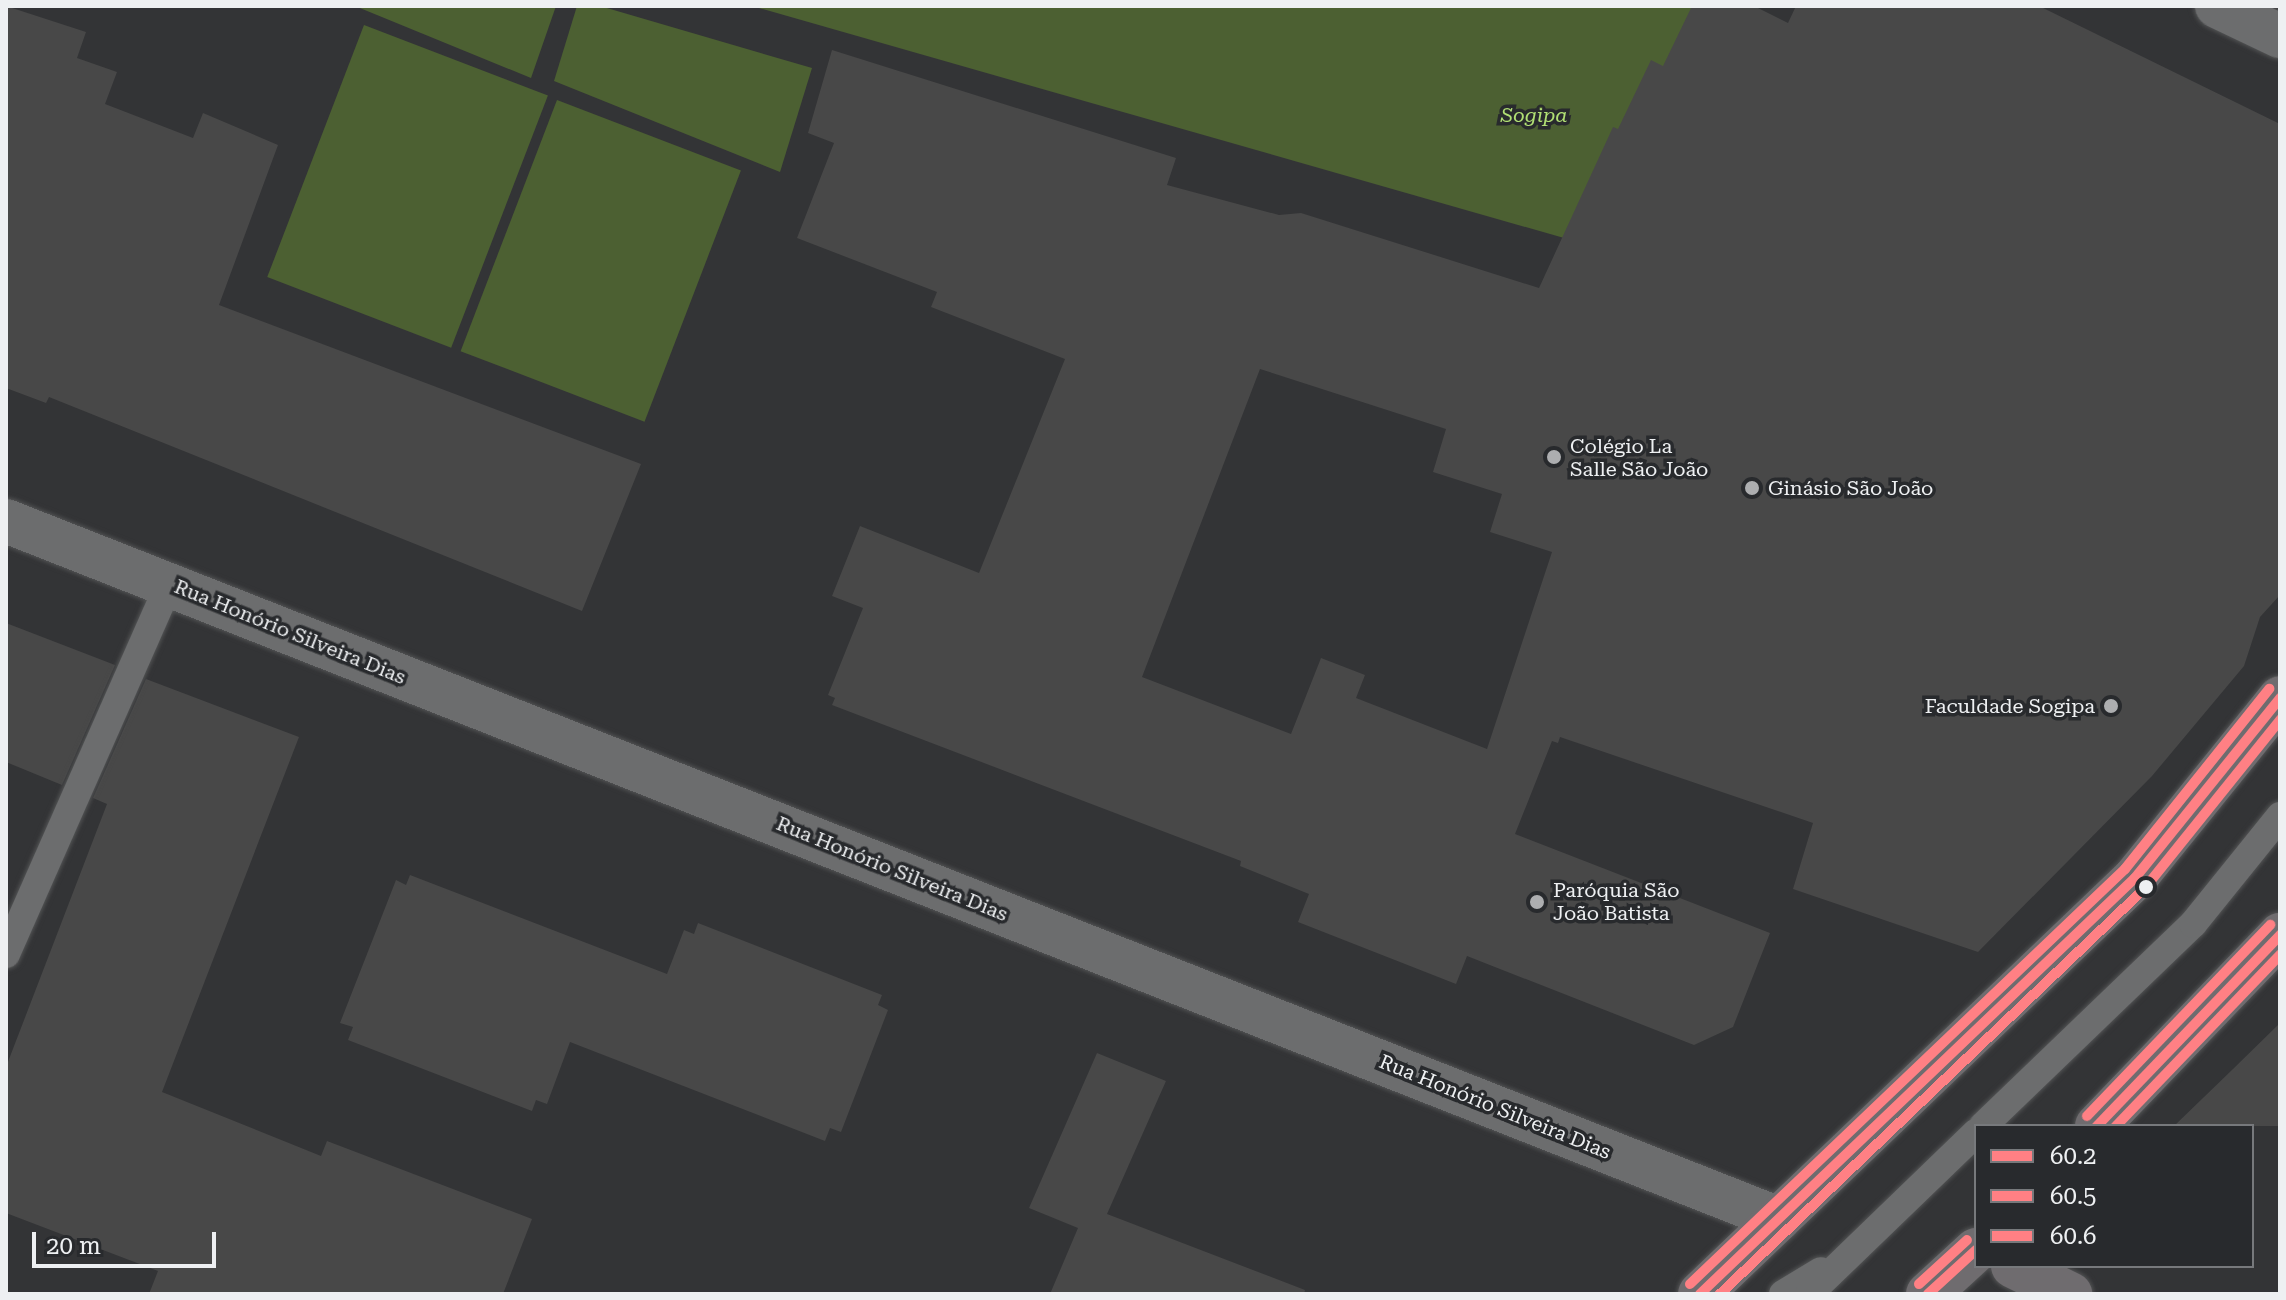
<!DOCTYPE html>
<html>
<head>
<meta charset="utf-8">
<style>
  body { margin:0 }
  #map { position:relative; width:2286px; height:1300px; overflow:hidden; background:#333436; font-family:"Roboto Serif",serif }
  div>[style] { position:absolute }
  .green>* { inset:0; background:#4c6032; transform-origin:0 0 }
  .building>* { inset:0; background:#484848 }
  .roads { filter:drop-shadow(0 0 2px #525354) drop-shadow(0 0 2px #525354) }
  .lane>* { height:28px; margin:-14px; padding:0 14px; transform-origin:14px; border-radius:14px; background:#6c6d6e }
  .street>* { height:44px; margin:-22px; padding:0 22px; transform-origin:22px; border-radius:22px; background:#6c6d6e }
  .secondary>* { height:44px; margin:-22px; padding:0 22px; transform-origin:22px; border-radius:22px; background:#6f6c6f }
  .bus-1>* { height:10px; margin:-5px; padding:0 5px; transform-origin:5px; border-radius:5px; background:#ff8084 }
  .bus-2>* { height:10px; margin:-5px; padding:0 5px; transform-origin:5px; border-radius:5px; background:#ff8084 }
  .bus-3>* { height:10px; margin:-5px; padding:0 5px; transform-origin:5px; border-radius:5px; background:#ff8084 }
  .dots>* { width:22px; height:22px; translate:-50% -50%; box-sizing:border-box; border:4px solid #282a2d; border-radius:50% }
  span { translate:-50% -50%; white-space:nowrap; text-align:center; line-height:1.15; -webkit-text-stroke:7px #282a2d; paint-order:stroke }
  .park-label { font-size:20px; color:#b1e074; font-style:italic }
  .poi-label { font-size:20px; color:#eef0f2 }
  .left { translate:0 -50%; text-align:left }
  .right { translate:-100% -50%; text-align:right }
  .street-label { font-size:20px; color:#eef0f2 }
  .frame { position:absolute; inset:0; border:8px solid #eef0f2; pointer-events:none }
  .legend { position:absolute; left:1974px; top:1124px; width:280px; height:144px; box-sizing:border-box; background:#282a2d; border:2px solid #77797c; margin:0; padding:10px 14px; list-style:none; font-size:24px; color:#eef0f2 }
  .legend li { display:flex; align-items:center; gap:16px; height:40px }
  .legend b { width:40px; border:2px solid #77797c }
  .scale { position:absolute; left:32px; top:1232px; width:184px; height:36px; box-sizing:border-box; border:4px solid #eef0f2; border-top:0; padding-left:10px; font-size:24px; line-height:28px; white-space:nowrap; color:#eef0f2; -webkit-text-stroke:6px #282a2d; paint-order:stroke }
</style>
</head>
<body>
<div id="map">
  <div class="green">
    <div style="clip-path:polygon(355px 6px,556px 6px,531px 78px)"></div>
    <div style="clip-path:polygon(577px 6px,600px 6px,812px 68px,780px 172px,554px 81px)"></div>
    <div style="clip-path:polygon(752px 6px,1752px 6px,1578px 242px)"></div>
    <div style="left:364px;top:25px;width:197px;height:270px;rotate:21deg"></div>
    <div style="left:557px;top:100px;width:197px;height:269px;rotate:21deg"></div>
  </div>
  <div class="building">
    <div style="clip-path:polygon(6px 6px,86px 32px,77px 58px,117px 72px,105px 104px,193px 138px,203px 113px,278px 145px,219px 305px,641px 464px,582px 611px,49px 397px,46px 403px,6px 388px)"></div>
    <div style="clip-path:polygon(evenodd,1692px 6px,1754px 6px,1788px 23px,1796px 6px,2039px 6px,2280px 124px,2280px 595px,2260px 617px,2244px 666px,2152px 776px,1978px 952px,1793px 889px,1813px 823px,1560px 737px,1558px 743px,1552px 741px,1515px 834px,1770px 933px,1733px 1027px,1694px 1045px,1467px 956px,1456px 984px,1298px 922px,1309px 894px,1240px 866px,1241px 861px,832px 705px,835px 698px,828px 695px,863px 608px,832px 596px,860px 526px,979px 573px,1065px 359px,931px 307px,937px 292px,797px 238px,834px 143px,808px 133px,832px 50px,1176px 158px,1167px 185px,1279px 215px,1301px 213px,1539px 288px,1613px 127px,1618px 129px,1651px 60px,1663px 66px,1692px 6px,1260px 369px,1446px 429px,1433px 472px,1502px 494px,1490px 532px,1552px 552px,1487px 749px,1356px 698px,1365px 675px,1321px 658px,1291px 734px,1142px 677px,1260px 369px)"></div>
    <div style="clip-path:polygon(6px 623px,115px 665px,62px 785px,6px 762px)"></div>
    <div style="clip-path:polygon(146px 679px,299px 737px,162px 1092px,321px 1156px,327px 1141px,532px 1219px,503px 1294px,149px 1294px,158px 1271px,6px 1213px,6px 1067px,107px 804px,93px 798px)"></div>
    <div style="clip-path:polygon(410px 875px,667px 974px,684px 930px,694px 934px,698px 923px,882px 995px,878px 1005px,888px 1010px,841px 1132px,830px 1128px,825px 1141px,570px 1042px,547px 1104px,536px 1100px,532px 1111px,348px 1040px,353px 1027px,340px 1023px,396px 880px,406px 885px)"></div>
    <div style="clip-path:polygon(2280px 1023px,2280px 1126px,2174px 1126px,2233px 1069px)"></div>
    <div style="clip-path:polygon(1097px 1053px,1166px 1081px,1107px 1214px,1305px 1290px,1304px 1294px,1050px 1294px,1078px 1228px,1029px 1208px)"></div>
  </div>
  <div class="roads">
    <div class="lane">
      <div style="left:6px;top:954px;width:404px;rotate:-66.2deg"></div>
      <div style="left:1983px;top:1126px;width:291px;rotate:-43.9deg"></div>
      <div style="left:2193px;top:924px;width:139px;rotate:-51.1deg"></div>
      <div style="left:1783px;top:1294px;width:44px;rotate:-31.2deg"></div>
      <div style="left:1809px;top:1294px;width:232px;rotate:-44deg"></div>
    </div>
    <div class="street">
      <div style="left:2217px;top:6px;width:70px;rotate:25.5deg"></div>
      <div style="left:6px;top:521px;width:1905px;rotate:21.49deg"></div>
    </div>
    <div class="secondary">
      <div style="left:2097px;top:1126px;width:265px;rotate:-46.2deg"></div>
      <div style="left:2013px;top:1266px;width:64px;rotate:26.2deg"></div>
      <div style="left:1700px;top:1294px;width:602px;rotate:-43.72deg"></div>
      <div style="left:2135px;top:878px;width:231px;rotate:-51.1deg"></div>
      <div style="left:1928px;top:1294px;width:65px;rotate:-42.5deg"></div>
    </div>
  </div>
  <div class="bus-1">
    <div style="left:2097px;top:1126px;width:265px;rotate:-46.2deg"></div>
    <div style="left:1700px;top:1294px;width:602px;rotate:-43.72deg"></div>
    <div style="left:2135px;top:878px;width:231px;rotate:-51.1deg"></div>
    <div style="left:1928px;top:1294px;width:65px;rotate:-42.5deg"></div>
  </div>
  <div class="bus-2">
    <div style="left:2116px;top:1126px;width:237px;rotate:-46.2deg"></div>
    <div style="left:1720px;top:1294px;width:588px;rotate:-43.69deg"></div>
    <div style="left:2145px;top:888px;width:216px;rotate:-51.2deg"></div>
  </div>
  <div class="bus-3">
    <div style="left:2087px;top:1116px;width:265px;rotate:-46.2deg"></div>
    <div style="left:1690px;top:1284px;width:601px;rotate:-43.65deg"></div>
    <div style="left:2125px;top:869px;width:231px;rotate:-51.3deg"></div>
    <div style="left:1919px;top:1284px;width:65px;rotate:-42.5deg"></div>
  </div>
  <div class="dots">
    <div style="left:1554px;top:457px;background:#adaeb0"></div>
    <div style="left:1752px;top:488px;background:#adaeb0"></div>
    <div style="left:2111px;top:706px;background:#adaeb0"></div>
    <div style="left:2146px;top:887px;background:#eef0f2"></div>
    <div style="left:1537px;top:902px;background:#adaeb0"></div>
  </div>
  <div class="park-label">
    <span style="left:1534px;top:115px">Sogipa</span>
  </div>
  <div class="poi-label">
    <span class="left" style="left:1570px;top:458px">Colégio La<br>Salle São João</span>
    <span class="left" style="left:1768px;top:488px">Ginásio São João</span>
    <span class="right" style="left:2095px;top:706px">Faculdade Sogipa</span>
    <span class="left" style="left:1553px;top:902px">Paróquia São<br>João Batista</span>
  </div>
  <div class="street-label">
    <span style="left:290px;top:632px;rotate:22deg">Rua Honório Silveira Dias</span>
    <span style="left:892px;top:869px;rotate:22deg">Rua Honório Silveira Dias</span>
    <span style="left:1495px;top:1107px;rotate:22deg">Rua Honório Silveira Dias</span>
  </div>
  <div class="frame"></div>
  <ul class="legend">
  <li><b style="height:10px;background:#ff8084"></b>60.2</li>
  <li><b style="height:10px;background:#ff8084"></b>60.5</li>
  <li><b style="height:10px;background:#ff8084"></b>60.6</li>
  </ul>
  <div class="scale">20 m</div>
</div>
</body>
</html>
